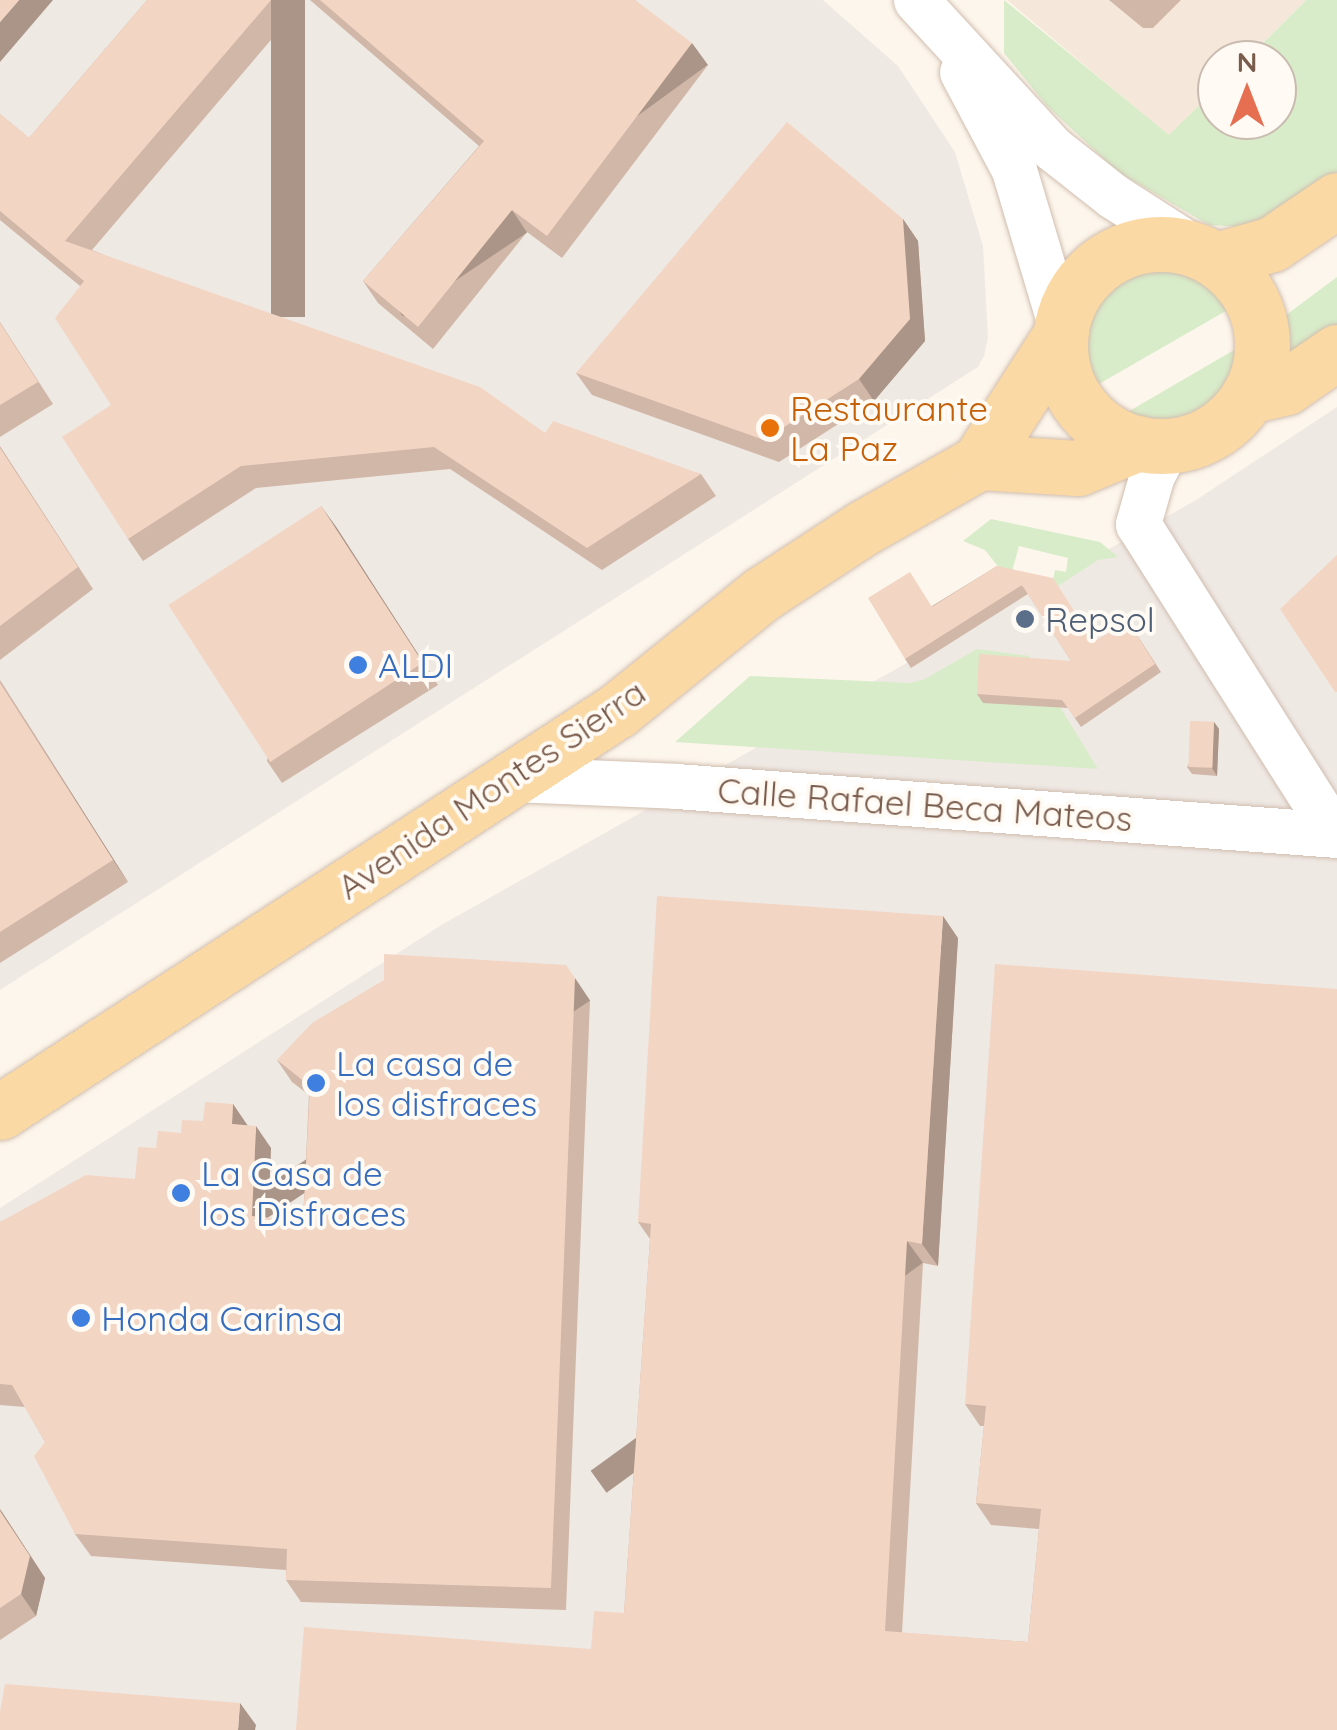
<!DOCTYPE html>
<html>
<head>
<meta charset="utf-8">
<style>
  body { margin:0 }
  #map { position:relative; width:1337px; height:1730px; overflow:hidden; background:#fdf6ec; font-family:Quicksand,sans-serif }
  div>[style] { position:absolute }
  .residential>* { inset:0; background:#f5e8da }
  .industrial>* { inset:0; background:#efe9e4 }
  .green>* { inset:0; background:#d8ecc9 }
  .roads { filter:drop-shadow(0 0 2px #d1beb0) drop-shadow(0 0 2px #d1beb0) }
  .minor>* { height:45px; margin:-22.5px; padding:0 22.5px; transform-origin:22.5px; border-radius:22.5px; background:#fff }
  .major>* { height:55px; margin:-27.5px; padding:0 27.5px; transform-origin:27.5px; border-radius:27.5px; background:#fbd9a5 }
  .major>.ring { margin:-27.5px; padding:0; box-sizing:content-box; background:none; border:55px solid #fbd9a5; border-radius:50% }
  .wall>* { inset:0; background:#d1b7a8 }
  .shaded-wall>* { inset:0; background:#aa9588; transform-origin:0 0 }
  .building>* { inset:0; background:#f3d5c3; transform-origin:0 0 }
  .dots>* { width:28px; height:28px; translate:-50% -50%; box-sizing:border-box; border:5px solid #fffaf3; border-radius:50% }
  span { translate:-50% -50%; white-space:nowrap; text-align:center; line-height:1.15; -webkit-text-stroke:8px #fffaf3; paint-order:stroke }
  .food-label { font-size:35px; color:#c56008 }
  .left { translate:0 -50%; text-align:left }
  .service-label { font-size:35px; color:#4e5e75 }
  .shop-label { font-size:35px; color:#366cbe }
  .street-label { font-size:35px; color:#7a5c4d }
  .north { position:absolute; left:1197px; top:40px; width:100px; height:100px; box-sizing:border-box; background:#fffaf3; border:2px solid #cabbb1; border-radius:50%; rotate:0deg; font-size:28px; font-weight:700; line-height:40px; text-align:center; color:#7a5c4d }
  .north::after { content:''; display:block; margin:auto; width:35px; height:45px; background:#e76f51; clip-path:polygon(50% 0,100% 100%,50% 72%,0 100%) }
</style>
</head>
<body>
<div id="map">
  <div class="residential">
    <div style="clip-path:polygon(1007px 0,1306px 0,1246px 60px,1217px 60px,1217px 88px,1169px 136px)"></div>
  </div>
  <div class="industrial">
    <div style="clip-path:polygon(0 0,823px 0,898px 66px,955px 152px,983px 246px,988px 337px,984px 356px,978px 367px,0 990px)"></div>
    <div style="clip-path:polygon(1337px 407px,1337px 1730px,0 1730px,0 1208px,443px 924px,1196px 500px)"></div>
  </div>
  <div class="green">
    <div style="clip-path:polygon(1004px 0,1169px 135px,1217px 88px,1217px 120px,1277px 120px,1277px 60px,1246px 60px,1306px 0,1337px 0,1337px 172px,1283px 213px,1244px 227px,1209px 225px,1118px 172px,1047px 106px,1004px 53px)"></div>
    <div style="clip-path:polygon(1160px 263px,1207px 276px,1221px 289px,1231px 308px,1092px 388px,1080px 350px,1087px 311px,1112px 279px,1136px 267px)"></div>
    <div style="clip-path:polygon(1337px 277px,1337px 335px,1279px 367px,1278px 321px)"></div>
    <div style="clip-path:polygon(1234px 350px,1244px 352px,1237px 379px,1207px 414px,1175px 427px,1126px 420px,1126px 413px)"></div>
    <div style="clip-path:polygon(991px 519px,1100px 542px,1118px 557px,1098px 560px,1058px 586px,1052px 584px,1055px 570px,1066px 572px,1068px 558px,1019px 546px,1011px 575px,1004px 574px,985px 550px,963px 541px)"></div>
    <div style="clip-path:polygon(977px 649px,1029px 656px,1098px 769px,675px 742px,750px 676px,910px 683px,925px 679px)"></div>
  </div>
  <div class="roads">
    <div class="minor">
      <div style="left:916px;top:0;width:201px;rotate:47.4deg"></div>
      <div style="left:1052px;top:148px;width:78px;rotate:38.2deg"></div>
      <div style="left:1113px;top:196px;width:100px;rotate:32.7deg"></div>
      <div style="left:962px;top:72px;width:111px;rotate:62deg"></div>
      <div style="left:1014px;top:170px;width:165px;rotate:73.4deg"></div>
      <div style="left:1167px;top:446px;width:36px;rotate:117deg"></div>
      <div style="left:1151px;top:478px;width:48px;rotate:105.8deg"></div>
      <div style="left:1138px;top:524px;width:368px;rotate:57.6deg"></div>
      <div style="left:512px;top:779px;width:164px;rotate:2.4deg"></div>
      <div style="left:676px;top:786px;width:663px;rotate:4.24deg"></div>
    </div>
    <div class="major">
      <div class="ring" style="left:1060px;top:244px;width:147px;height:147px"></div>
      <div style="left:1217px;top:260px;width:57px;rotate:-16.2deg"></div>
      <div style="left:1272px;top:244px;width:78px;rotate:-34.1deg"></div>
      <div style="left:1248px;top:396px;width:39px;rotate:-13deg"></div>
      <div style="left:1286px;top:387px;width:62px;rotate:-34.5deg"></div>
      <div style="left:979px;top:462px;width:99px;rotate:3.5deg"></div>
      <div style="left:1078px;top:468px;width:65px;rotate:-22.6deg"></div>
      <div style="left:0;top:1112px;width:737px;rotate:-33.04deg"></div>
      <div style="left:618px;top:710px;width:185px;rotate:-38.9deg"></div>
      <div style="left:762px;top:594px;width:121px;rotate:-33.2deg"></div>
      <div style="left:863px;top:528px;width:133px;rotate:-29.6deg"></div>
      <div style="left:979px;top:462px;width:150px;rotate:-57.3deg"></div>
    </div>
  </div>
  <div class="wall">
    <div style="clip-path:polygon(147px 0,305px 0,92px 250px,545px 433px,701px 474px,716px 496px,602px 570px,450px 469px,256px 488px,143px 561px,128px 539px,111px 405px,80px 286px,0 220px,0 114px,29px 138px)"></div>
    <div style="clip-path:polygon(310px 0,635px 0,708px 65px,562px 258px,527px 232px,433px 349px,378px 303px,363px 281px,479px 146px)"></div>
    <div style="clip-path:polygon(1109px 0,1181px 0,1153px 28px,1143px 28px)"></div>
    <div style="clip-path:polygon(903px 219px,918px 241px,925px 341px,874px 401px,779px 462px,592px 395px,576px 373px)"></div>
    <div style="clip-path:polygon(0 322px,53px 404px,0 437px)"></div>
    <div style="clip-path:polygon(0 446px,93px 589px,0 660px)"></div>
    <div style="clip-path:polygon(321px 506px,438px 685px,282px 783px,267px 761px)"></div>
    <div style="clip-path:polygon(997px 566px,1094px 642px,1128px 621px,1161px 672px,1081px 727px,1068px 708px,983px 703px,977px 694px,1071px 661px,1028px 594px,911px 668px,905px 659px,932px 606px)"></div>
    <div style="clip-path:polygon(0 680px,128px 882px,0 963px)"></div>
    <div style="clip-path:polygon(1214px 722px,1219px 729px,1217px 776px,1192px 774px,1187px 767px)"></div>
    <div style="clip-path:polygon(958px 938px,938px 1266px,923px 1263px,902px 1633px,1028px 1642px,1039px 1529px,991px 1525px,976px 1503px,984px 1426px,980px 1426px,965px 1404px,1337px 989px,1337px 1730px,591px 1649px,624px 1613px,650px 1239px,638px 1222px)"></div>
    <div style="clip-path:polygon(590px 1000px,566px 1610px,301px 1602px,286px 1580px,286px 1570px,91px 1556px,75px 1534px,45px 1442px,25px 1407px,0 1405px,0 1222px,135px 1179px,156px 1148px,233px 1104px,247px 1125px,271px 1148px,268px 1218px,303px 1221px,309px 1095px,292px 1082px,277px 1060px)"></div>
    <div style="clip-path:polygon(0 1509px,45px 1578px,36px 1616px,0 1640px)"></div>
  </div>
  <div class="shaded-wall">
    <div style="clip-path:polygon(19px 0,53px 0,0 62px,0 22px)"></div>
    <div style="left:271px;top:0;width:34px;height:317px"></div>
    <div style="left:692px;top:43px;width:27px;height:241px;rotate:54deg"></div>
    <div style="left:512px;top:210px;width:27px;height:150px;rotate:56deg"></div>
    <div style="clip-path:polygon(903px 219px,918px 241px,925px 341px,874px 401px,859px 379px)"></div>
    <div style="clip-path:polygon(321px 506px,337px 528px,438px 685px,422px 663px)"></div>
    <div style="clip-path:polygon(0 680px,128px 882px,113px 860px)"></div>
    <div style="clip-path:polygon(1214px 722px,1219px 729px,1217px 776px,1212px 768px)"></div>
    <div style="clip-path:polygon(943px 916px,958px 938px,938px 1266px,922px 1244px)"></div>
    <div style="left:575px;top:978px;width:27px;height:610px;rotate:56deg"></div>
    <div style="clip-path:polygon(233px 1104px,248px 1126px,232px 1124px)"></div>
    <div style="clip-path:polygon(256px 1126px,271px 1148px,267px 1238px,252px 1216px)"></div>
    <div style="left:907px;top:1241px;width:27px;height:391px;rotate:54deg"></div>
    <div style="clip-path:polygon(0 1509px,45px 1578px,36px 1616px,21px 1594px)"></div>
    <div style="clip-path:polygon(240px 1703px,256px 1725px,255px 1730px,238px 1730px)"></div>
  </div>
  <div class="building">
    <div style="clip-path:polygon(0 0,19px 0,0 22px)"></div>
    <div style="clip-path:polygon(147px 0,271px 0,65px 241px,480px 387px,545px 433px,553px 421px,701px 474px,587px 548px,434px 447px,241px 466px,128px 539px,62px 437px,111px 405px,55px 318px,84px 281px,0 211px,0 114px,29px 138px)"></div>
    <div style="clip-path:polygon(320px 0,635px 0,692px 43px,547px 236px,512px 210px,418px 327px,363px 281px,484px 141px)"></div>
    <div style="clip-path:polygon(787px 122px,903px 219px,910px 319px,859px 379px,764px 440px,576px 373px)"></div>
    <div style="clip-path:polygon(0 323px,38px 382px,0 405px)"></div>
    <div style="clip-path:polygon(0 448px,78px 567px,0 626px)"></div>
    <div style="left:321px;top:506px;width:187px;height:182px;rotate:57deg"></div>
    <div style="clip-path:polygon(1337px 555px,1337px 692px,1335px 692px,1280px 609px)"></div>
    <div style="clip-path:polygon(997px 566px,1053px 578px,1094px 642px,1128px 621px,1155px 664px,1075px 718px,1062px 700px,977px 694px,979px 654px,1071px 661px,1022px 585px,905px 659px,868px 598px,910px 572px,932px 607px)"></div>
    <div style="clip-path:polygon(0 683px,113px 860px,0 932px)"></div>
    <div style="left:1190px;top:721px;width:24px;height:46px;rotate:2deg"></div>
    <div style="clip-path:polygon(657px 896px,943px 916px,922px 1244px,907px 1241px,885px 1631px,1028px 1642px,1041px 1509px,976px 1503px,986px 1406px,965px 1404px,995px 964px,1337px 989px,1337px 1730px,296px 1730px,304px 1627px,591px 1649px,594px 1611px,624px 1613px,651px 1224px,638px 1222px)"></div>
    <div style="clip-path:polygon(384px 954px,566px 965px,575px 978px,551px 1588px,286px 1580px,287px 1549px,75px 1534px,34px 1456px,45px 1442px,12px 1385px,0 1384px,0 1222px,86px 1175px,135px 1179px,138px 1147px,156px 1148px,158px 1131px,181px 1133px,182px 1120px,203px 1121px,205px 1102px,233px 1104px,232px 1124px,256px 1126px,252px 1216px,303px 1221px,310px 1086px,277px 1060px,312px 1023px,384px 980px)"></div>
    <div style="clip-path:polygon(0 1511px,30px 1556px,21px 1594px,0 1608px)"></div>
    <div style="clip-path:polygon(5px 1684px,240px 1703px,238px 1730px,0 1730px,0 1712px)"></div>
  </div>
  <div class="dots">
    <div style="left:770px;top:428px;background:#e8710a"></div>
    <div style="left:1025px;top:619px;background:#5c6f8a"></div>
    <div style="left:358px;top:665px;background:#3f7fe0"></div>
    <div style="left:316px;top:1083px;background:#3f7fe0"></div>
    <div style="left:181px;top:1193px;background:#3f7fe0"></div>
    <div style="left:81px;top:1318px;background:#3f7fe0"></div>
  </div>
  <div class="food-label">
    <span class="left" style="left:790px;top:428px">Restaurante<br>La Paz</span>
  </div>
  <div class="service-label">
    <span class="left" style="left:1045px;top:619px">Repsol</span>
  </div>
  <div class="shop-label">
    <span class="left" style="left:378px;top:665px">ALDI</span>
    <span class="left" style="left:336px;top:1083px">La casa de<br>los disfraces</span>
    <span class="left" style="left:201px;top:1193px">La Casa de<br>los Disfraces</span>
    <span class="left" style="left:101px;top:1318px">Honda Carinsa</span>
  </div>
  <div class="street-label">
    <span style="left:491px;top:789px;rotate:-34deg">Avenida Montes Sierra</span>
    <span style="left:925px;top:804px;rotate:4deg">Calle Rafael Beca Mateos</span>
  </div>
  <div class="north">N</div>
</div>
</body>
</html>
